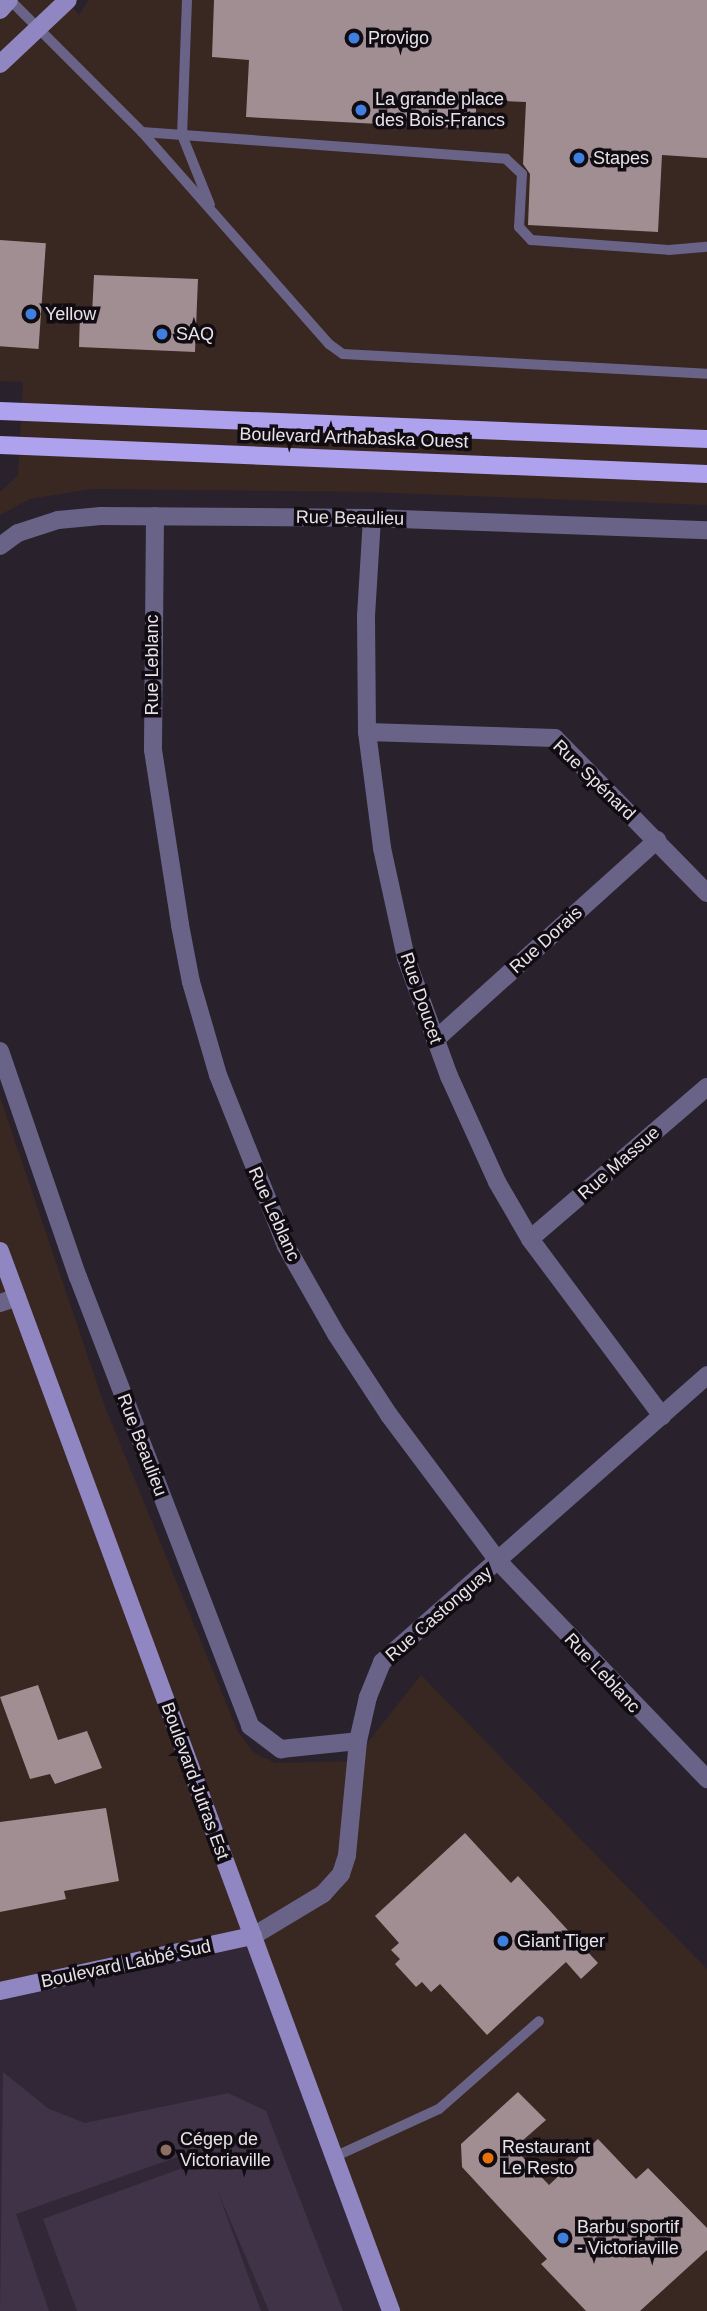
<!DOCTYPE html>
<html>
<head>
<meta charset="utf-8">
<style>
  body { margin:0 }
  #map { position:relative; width:707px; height:2311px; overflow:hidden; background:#29222c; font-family:Helvetica,sans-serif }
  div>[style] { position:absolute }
  .commercial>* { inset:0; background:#392721 }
  .built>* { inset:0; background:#322737 }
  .green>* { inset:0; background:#403247 }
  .building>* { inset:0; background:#a08e93; transform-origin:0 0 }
  .service>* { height:10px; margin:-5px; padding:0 5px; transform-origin:5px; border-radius:5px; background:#696388 }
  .minor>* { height:18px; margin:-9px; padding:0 9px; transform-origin:9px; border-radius:9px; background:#696388 }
  .secondary>* { height:18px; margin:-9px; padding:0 9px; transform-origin:9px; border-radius:9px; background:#9086c1 }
  .primary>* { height:18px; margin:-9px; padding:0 9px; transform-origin:9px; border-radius:9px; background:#aea1ed }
  .dots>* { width:19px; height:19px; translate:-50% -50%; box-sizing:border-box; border:4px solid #100c11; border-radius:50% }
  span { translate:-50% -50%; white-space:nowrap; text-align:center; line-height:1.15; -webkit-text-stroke:7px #100c11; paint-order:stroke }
  .poi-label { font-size:18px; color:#e8e3ea }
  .left { translate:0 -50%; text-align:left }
  .street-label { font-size:18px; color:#e8e3ea }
</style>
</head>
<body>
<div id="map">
  <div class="commercial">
    <div style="clip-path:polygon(0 0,66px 0,79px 15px,89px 0,707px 0,707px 505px,367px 492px,92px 489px,30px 499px,0 515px,0 492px,18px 475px,23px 382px,0 381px)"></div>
    <div style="clip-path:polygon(0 1097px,105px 1407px,238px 1732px,253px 1752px,275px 1763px,353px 1761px,421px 1675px,707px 1969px,707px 2311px,391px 2311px,0 1990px)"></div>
  </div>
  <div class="built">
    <div style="clip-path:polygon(253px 1936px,391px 2311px,0 2311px,0 1990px)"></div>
  </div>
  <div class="green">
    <div style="clip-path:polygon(3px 2072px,49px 2109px,85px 2123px,228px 2093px,266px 2111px,343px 2311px,269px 2311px,218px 2192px,261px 2311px,77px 2311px,43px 2219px,204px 2160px,200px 2149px,16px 2214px,49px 2311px,0 2311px)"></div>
  </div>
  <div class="building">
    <div style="clip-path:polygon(214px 0,707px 0,707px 158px,662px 155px,658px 232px,528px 225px,530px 174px,523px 164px,526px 102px,476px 100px,476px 129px,246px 117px,249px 60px,212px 57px)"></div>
    <div style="left:0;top:240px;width:46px;height:106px;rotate:4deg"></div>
    <div style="clip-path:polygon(94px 275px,198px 279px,195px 352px,79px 347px,80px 313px,92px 314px)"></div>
    <div style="clip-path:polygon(38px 1685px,58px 1740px,87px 1731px,102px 1768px,55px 1784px,50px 1774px,30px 1779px,0 1697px)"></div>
    <div style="clip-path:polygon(106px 1808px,119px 1881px,64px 1891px,66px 1899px,0 1912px,0 1822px)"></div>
    <div style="clip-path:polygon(465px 1833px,511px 1883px,518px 1876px,598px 1963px,581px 1979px,566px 1962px,487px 2035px,440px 1984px,431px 1992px,422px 1982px,416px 1987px,395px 1964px,400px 1959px,391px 1950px,399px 1943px,375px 1916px)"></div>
    <div style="clip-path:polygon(518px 2092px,546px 2120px,514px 2148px,549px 2185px,598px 2139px,636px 2179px,648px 2168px,707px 2228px,707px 2250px,640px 2311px,586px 2311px,541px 2264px,547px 2259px,462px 2167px,461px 2144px)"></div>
  </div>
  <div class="service">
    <div style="left:10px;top:0;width:187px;rotate:45deg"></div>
    <div style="left:142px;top:132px;width:283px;rotate:48.6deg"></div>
    <div style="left:329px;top:344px;width:17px;rotate:36deg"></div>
    <div style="left:343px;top:354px;width:365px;rotate:3.1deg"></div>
    <div style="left:187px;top:0;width:135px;rotate:92.1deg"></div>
    <div style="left:182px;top:135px;width:75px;rotate:68.2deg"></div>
    <div style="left:142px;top:132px;width:365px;rotate:4.2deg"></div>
    <div style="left:506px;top:159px;width:22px;rotate:43deg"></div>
    <div style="left:522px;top:174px;width:53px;rotate:93.2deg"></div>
    <div style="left:519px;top:227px;width:18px;rotate:47deg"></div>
    <div style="left:531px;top:240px;width:138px;rotate:4.1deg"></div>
    <div style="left:669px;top:250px;width:38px;rotate:-5deg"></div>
    <div style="left:334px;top:2157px;width:115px;rotate:-24.6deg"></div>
    <div style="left:439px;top:2109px;width:133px;rotate:-41.3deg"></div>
  </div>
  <div class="minor">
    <div style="left:155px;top:516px;width:234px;rotate:90.5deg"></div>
    <div style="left:153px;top:750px;width:177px;rotate:81.2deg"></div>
    <div style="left:180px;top:925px;width:58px;rotate:79.1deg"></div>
    <div style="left:191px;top:982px;width:97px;rotate:73.8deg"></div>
    <div style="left:218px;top:1075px;width:184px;rotate:68.3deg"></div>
    <div style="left:286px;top:1246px;width:101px;rotate:60.4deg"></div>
    <div style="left:336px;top:1334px;width:97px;rotate:56.8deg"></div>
    <div style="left:389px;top:1415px;width:184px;rotate:53.2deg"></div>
    <div style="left:499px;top:1562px;width:301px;rotate:46.2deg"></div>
    <div style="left:372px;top:518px;width:99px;rotate:93.5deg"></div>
    <div style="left:366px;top:617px;width:115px;rotate:89.5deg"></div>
    <div style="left:367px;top:732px;width:117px;rotate:82.6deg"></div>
    <div style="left:382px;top:848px;width:113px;rotate:77.7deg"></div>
    <div style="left:406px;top:958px;width:126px;rotate:70deg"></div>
    <div style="left:449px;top:1076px;width:116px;rotate:65.6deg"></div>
    <div style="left:497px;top:1182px;width:66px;rotate:59.9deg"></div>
    <div style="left:530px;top:1239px;width:221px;rotate:53.3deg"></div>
    <div style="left:0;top:546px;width:22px;rotate:-36deg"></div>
    <div style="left:18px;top:533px;width:42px;rotate:-18deg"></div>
    <div style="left:58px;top:520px;width:43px;rotate:-5.3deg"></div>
    <div style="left:101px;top:516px;width:271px;rotate:0.4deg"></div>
    <div style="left:372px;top:518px;width:335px;rotate:2.1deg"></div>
    <div style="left:367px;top:732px;width:188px;rotate:1.8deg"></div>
    <div style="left:555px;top:738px;width:217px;rotate:45.6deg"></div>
    <div style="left:435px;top:1040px;width:299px;rotate:-42deg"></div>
    <div style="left:0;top:1051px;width:239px;rotate:71deg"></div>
    <div style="left:78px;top:1277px;width:481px;rotate:69deg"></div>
    <div style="left:250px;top:1726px;width:39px;rotate:37deg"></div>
    <div style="left:281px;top:1749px;width:77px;rotate:-5.9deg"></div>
    <div style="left:530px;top:1239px;width:233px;rotate:-40.7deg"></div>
    <div style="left:0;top:1303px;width:18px;rotate:-19deg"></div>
    <div style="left:253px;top:1936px;width:82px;rotate:-31deg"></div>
    <div style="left:323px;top:1894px;width:27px;rotate:-48deg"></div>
    <div style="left:341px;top:1874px;width:20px;rotate:-72deg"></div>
    <div style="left:347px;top:1855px;width:115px;rotate:-84.5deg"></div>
    <div style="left:358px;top:1741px;width:45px;rotate:-77.2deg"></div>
    <div style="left:368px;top:1697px;width:38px;rotate:-68deg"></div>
    <div style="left:382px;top:1662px;width:434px;rotate:-41.4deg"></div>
  </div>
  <div class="secondary">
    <div style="left:0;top:10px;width:13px;rotate:-48deg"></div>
    <div style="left:0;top:64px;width:93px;rotate:-43.3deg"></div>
    <div style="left:0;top:1251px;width:1130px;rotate:69.75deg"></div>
    <div style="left:0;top:1991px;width:259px;rotate:-12.3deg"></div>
  </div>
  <div class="primary">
    <div style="left:0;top:411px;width:708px;rotate:2.27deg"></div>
    <div style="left:0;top:445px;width:708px;rotate:2.35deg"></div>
  </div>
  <div class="dots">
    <div style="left:354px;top:38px;background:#3f7fe0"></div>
    <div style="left:361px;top:110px;background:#3f7fe0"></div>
    <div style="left:579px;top:158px;background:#3f7fe0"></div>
    <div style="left:31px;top:314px;background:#3f7fe0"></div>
    <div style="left:162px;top:334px;background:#3f7fe0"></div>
    <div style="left:503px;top:1941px;background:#3f7fe0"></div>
    <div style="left:166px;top:2150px;background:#8d6e63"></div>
    <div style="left:488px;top:2158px;background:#e8710a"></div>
    <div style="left:563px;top:2238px;background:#3f7fe0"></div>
  </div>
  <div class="poi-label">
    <span class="left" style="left:368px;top:38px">Provigo</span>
    <span class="left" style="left:375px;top:110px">La grande place<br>des Bois-Francs</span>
    <span class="left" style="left:593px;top:158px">Stapes</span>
    <span class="left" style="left:45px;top:314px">Yellow</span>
    <span class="left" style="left:176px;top:334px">SAQ</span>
    <span class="left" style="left:517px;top:1941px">Giant Tiger</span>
    <span class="left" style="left:180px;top:2150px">Cégep de<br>Victoriaville</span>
    <span class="left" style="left:502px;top:2158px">Restaurant<br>Le Resto</span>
    <span class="left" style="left:577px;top:2238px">Barbu sportif<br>- Victoriaville</span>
  </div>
  <div class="street-label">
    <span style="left:354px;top:438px;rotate:2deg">Boulevard Arthabaska Ouest</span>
    <span style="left:350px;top:518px;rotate:1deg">Rue Beaulieu</span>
    <span style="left:152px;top:665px;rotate:-90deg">Rue Leblanc</span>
    <span style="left:594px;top:780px;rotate:44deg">Rue Spénard</span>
    <span style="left:546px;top:940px;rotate:-42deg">Rue Dorais</span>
    <span style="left:421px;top:998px;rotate:71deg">Rue Doucet</span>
    <span style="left:619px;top:1163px;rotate:-41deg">Rue Massue</span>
    <span style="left:274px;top:1214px;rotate:66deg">Rue Leblanc</span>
    <span style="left:142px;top:1445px;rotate:69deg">Rue Beaulieu</span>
    <span style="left:439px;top:1614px;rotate:-41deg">Rue Castonguay</span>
    <span style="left:602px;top:1673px;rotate:47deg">Rue Leblanc</span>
    <span style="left:195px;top:1781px;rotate:70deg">Boulevard Jutras Est</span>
    <span style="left:126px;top:1964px;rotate:-12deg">Boulevard Labbé Sud</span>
  </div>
</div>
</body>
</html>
